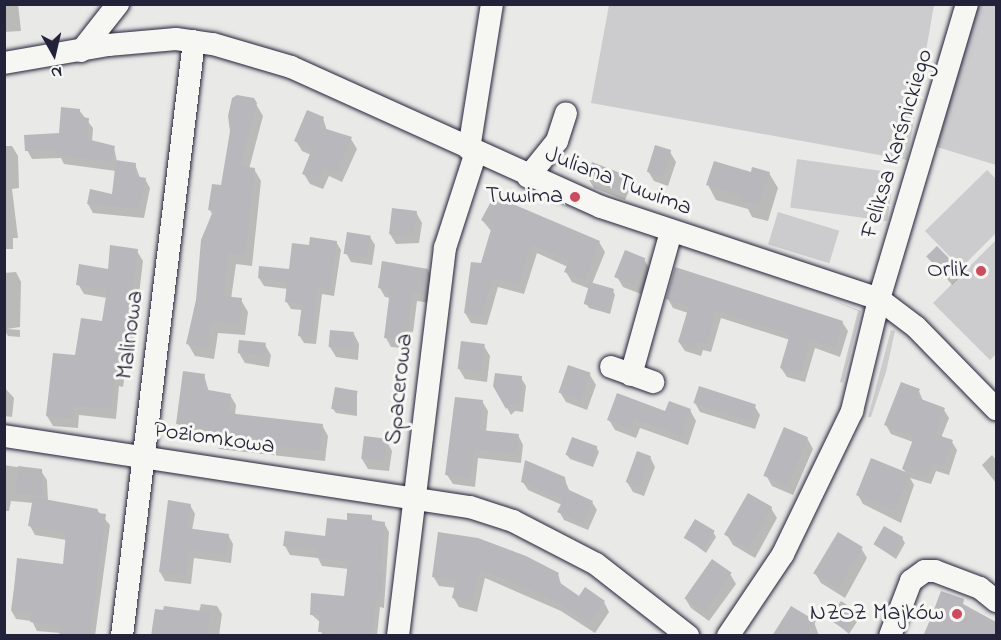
<!DOCTYPE html>
<html>
<head>
<meta charset="utf-8">
<style>
  body { margin:0 }
  #map { position:relative; width:1001px; height:640px; overflow:hidden; background:#e9e9e7; font-family:"Indie Flower",sans-serif }
  div>[style] { position:absolute }
  .green>* { inset:0; background:#ccccce; transform-origin:0 0 }
  .shadow>* { inset:0; background:#0003 }
  .building>* { inset:0; background:#b8b8bc; transform-origin:0 0 }
  .roads { filter:drop-shadow(0 0 2px #22223b) drop-shadow(0 0 2px #22223b) }
  .minor>* { height:22px; margin:-11px; padding:0 11px; transform-origin:11px; border-radius:11px; background:#f6f6f2 }
  .dots>* { width:16px; height:16px; translate:-50% -50%; box-sizing:border-box; border:3px solid #f6f6f2; border-radius:50% }
  span { translate:-50% -50%; white-space:nowrap; text-align:center; line-height:1.15; -webkit-text-stroke:6px #f6f6f2; paint-order:stroke }
  .street-label { font-size:24px; color:#22223b }
  .poi-label { font-size:24px; color:#22223b }
  .right { translate:-100% -50%; text-align:right }
  .frame { position:absolute; inset:0; border:6px solid #22223b; pointer-events:none }
  .north { position:absolute; left:24px; top:24px; width:60px; height:60px; -webkit-text-stroke:4px #f6f6f2; paint-order:stroke; rotate:172deg; font-size:16px; font-weight:700; line-height:24px; text-align:center; color:#22223b }
  .north::after { content:''; display:block; margin:auto; width:21px; height:27px; background:#22223b; clip-path:polygon(50% 0,100% 100%,50% 72%,0 100%) }
</style>
</head>
<body>
<div id="map">
  <div class="green">
    <div style="clip-path:polygon(609px 5px,934px 5px,907px 160px,591px 103px)"></div>
    <div style="clip-path:polygon(976px 5px,996px 5px,996px 165px,937px 147px)"></div>
    <div style="left:797px;top:159px;width:98px;height:49px;rotate:8deg"></div>
    <div style="clip-path:polygon(987px 170px,996px 179px,996px 233px,961px 268px,925px 231px)"></div>
    <div style="left:778px;top:212px;width:64px;height:34px;rotate:17deg"></div>
    <div style="clip-path:polygon(996px 240px,996px 354px,990px 360px,933px 303px)"></div>
    <div style="clip-path:polygon(827px 298px,861px 311px,843px 383px,840px 382px,858px 311px)"></div>
    <div style="clip-path:polygon(891px 330px,895px 331px,886px 372px,871px 417px,868px 417px)"></div>
  </div>
  <div class="shadow">
    <div style="clip-path:polygon(4px 4px,18px 4px,21px 31px,4px 32px)"></div>
    <div style="clip-path:polygon(253px 99px,263px 116px,249px 169px,254px 169px,261px 181px,252px 266px,236px 264px,231px 299px,241px 300px,248px 312px,245px 335px,218px 333px,214px 359px,195px 356px,188px 344px,213px 216px,210px 210px,222px 187px)"></div>
    <div style="clip-path:polygon(79px 110px,93px 128px,92px 142px,114px 147px,117px 162px,135px 164px,140px 178px,145px 179px,150px 188px,144px 218px,93px 213px,88px 204px,113px 195px,116px 171px,64px 164px,61px 158px,32px 159px,27px 150px,61px 134px)"></div>
    <div style="clip-path:polygon(323px 118px,327px 131px,351px 139px,357px 149px,342px 182px,329px 176px,323px 189px,310px 184px,304px 174px,311px 155px,302px 151px,296px 141px)"></div>
    <div style="clip-path:polygon(4px 146px,12px 146px,18px 156px,19px 188px,12px 189px,18px 238px,13px 238px,13px 249px,4px 249px)"></div>
    <div style="clip-path:polygon(670px 152px,676px 162px,668px 186px,654px 181px,648px 171px)"></div>
    <div style="clip-path:polygon(769px 173px,778px 188px,768px 221px,752px 217px,748px 209px,716px 200px,708px 185px)"></div>
    <div style="clip-path:polygon(625px 176px,631px 186px,625px 200px,594px 188px,588px 178px)"></div>
    <div style="clip-path:polygon(416px 212px,422px 223px,419px 243px,396px 244px,390px 234px)"></div>
    <div style="clip-path:polygon(482px 220px,599px 242px,605px 252px,592px 284px,613px 291px,615px 295px,610px 314px,589px 308px,586px 303px,590px 289px,572px 282px,566px 272px,568px 267px,537px 253px,524px 294px,498px 287px,487px 325px,471px 323px,465px 313px,492px 232px)"></div>
    <div style="clip-path:polygon(370px 237px,375px 245px,372px 265px,351px 262px,346px 253px)"></div>
    <div style="clip-path:polygon(336px 242px,341px 250px,334px 296px,322px 294px,316px 344px,304px 343px,299px 335px,302px 310px,291px 309px,286px 301px,288px 289px,264px 286px,259px 278px,290px 271px,310px 247px)"></div>
    <div style="clip-path:polygon(137px 251px,143px 261px,132px 353px,128px 353px,123px 387px,119px 386px,116px 419px,79px 415px,78px 428px,53px 426px,47px 416px,76px 357px,104px 322px,107px 298px,84px 294px,78px 284px,110px 271px)"></div>
    <div style="clip-path:polygon(929px 257px,954px 267px,960px 277px,952px 285px)"></div>
    <div style="clip-path:polygon(644px 259px,650px 270px,641px 294px,623px 287px,617px 277px)"></div>
    <div style="clip-path:polygon(428px 270px,433px 279px,430px 303px,417px 301px,411px 349px,391px 347px,386px 338px,390px 298px,385px 297px,380px 288px)"></div>
    <div style="clip-path:polygon(16px 272px,21px 282px,20px 327px,7px 329px,20px 330px,20px 337px,8px 336px,4px 330px,4px 273px)"></div>
    <div style="clip-path:polygon(668px 299px,842px 322px,848px 331px,840px 357px,815px 348px,805px 382px,787px 377px,781px 368px,790px 340px,721px 318px,711px 352px,703px 350px,701px 356px,685px 351px,679px 342px,688px 313px,673px 308px)"></div>
    <div style="clip-path:polygon(354px 334px,359px 344px,358px 360px,336px 357px,330px 347px)"></div>
    <div style="clip-path:polygon(265px 345px,271px 355px,269px 367px,245px 363px,239px 353px)"></div>
    <div style="clip-path:polygon(484px 346px,490px 356px,487px 382px,465px 379px,459px 369px)"></div>
    <div style="clip-path:polygon(204px 375px,209px 392px,230px 395px,236px 405px,235px 415px,322px 425px,328px 436px,325px 461px,219px 449px,213px 438px,184px 434px,178px 423px)"></div>
    <div style="clip-path:polygon(590px 375px,596px 385px,587px 410px,566px 402px,560px 392px)"></div>
    <div style="clip-path:polygon(521px 378px,526px 386px,523px 412px,515px 411px,511px 415px,495px 386px)"></div>
    <div style="clip-path:polygon(4px 387px,14px 398px,12px 417px,4px 416px)"></div>
    <div style="clip-path:polygon(919px 391px,923px 401px,944px 410px,949px 418px,941px 438px,952px 442px,957px 450px,949px 475px,936px 471px,931px 484px,910px 478px,914px 485px,901px 523px,863px 504px,858px 495px,907px 474px,903px 469px,913px 442px,891px 434px,886px 425px)"></div>
    <div style="clip-path:polygon(357px 392px,357px 416px,336px 413px,333px 409px)"></div>
    <div style="clip-path:polygon(482px 401px,488px 411px,486px 432px,518px 435px,523px 445px,521px 463px,478px 458px,475px 487px,453px 484px,447px 475px)"></div>
    <div style="clip-path:polygon(695px 403px,755px 407px,760px 415px,755px 429px,700px 412px)"></div>
    <div style="clip-path:polygon(690px 410px,696px 421px,688px 445px,640px 428px,636px 438px,615px 430px,609px 420px)"></div>
    <div style="clip-path:polygon(807px 438px,813px 449px,793px 495px,772px 486px,766px 475px)"></div>
    <div style="clip-path:polygon(386px 440px,392px 451px,389px 471px,368px 469px,362px 459px)"></div>
    <div style="clip-path:polygon(596px 447px,599px 452px,593px 467px,570px 459px,567px 455px)"></div>
    <div style="clip-path:polygon(992px 455px,996px 460px,996px 483px,982px 465px)"></div>
    <div style="clip-path:polygon(650px 457px,655px 467px,644px 496px,633px 492px,627px 482px)"></div>
    <div style="clip-path:polygon(4px 465px,41px 471px,47px 480px,48px 501px,97px 510px,110px 525px,95px 636px,37px 631px,32px 621px,16px 619px,11px 610px,18px 560px,64px 566px,67px 540px,35px 535px,30px 526px,34px 503px,11px 501px,9px 511px,4px 511px)"></div>
    <div style="clip-path:polygon(564px 478px,570px 492px,592px 502px,597px 510px,588px 530px,564px 520px,559px 511px,562px 505px,528px 490px,523px 482px)"></div>
    <div style="clip-path:polygon(190px 505px,195px 514px,192px 530px,228px 535px,233px 544px,231px 563px,194px 558px,191px 584px,165px 581px,160px 572px)"></div>
    <div style="clip-path:polygon(771px 508px,777px 518px,755px 558px,733px 545px,727px 535px)"></div>
    <div style="clip-path:polygon(371px 517px,374px 522px,384px 523px,389px 532px,384px 608px,380px 607px,377px 636px,322px 636px,321px 623px,311px 614px,345px 597px,349px 569px,322px 566px,318px 558px,290px 555px,285px 546px,327px 537px,348px 521px)"></div>
    <div style="clip-path:polygon(713px 532px,716px 537px,706px 553px,686px 538px)"></div>
    <div style="clip-path:polygon(902px 538px,905px 543px,896px 559px,875px 545px)"></div>
    <div style="clip-path:polygon(477px 539px,558px 574px,562px 587px,579px 598px,604px 602px,609px 612px,595px 633px,561px 611px,485px 578px,477px 612px,459px 607px,453px 597px,456px 588px,439px 586px,433px 576px)"></div>
    <div style="clip-path:polygon(861px 548px,867px 558px,845px 598px,821px 583px,815px 573px)"></div>
    <div style="clip-path:polygon(730px 574px,736px 584px,709px 621px,691px 608px,685px 598px)"></div>
    <div style="clip-path:polygon(942px 593px,996px 623px,996px 636px,923px 636px)"></div>
    <div style="clip-path:polygon(201px 604px,217px 606px,222px 614px,219px 636px,153px 636px,199px 612px)"></div>
    <div style="clip-path:polygon(857px 613px,860px 617px,849px 634px,831px 619px)"></div>
    <div style="clip-path:polygon(814px 622px,819px 636px,774px 636px)"></div>
  </div>
  <div class="building">
    <div style="clip-path:polygon(237px 95px,254px 98px,257px 103px,240px 166px,255px 168px,245px 255px,229px 253px,224px 296px,242px 298px,239px 324px,212px 321px,207px 348px,186px 344px,196px 300px,201px 240px,213px 211px,208px 210px,212px 184px,221px 185px,230px 131px,228px 116px,232px 98px)"></div>
    <div style="clip-path:polygon(61px 107px,80px 109px,79px 117px,89px 118px,87px 139px,115px 146px,111px 162px,57px 155px,57px 150px,25px 151px,24px 135px,59px 133px)"></div>
    <div style="clip-path:polygon(307px 110px,324px 117px,320px 127px,352px 137px,337px 173px,323px 167px,317px 180px,302px 174px,312px 149px,294px 141px)"></div>
    <div style="left:655px;top:145px;width:17px;height:28px;rotate:17deg"></div>
    <div style="clip-path:polygon(116px 160px,136px 163px,135px 176px,146px 178px,139px 209px,87px 204px,90px 189px,112px 194px)"></div>
    <div style="clip-path:polygon(714px 161px,751px 172px,752px 167px,770px 172px,759px 206px,742px 201px,743px 196px,706px 185px)"></div>
    <div style="left:592px;top:162px;width:36px;height:17px;rotate:21deg"></div>
    <div style="clip-path:polygon(494px 196px,600px 241px,585px 280px,564px 272px,569px 261px,531px 244px,519px 285px,493px 278px,482px 316px,464px 313px,471px 262px,481px 263px,492px 226px,481px 220px)"></div>
    <div style="clip-path:polygon(392px 208px,417px 211px,414px 233px,407px 233px,407px 237px,389px 234px)"></div>
    <div style="left:347px;top:232px;width:24px;height:22px;rotate:9deg"></div>
    <div style="clip-path:polygon(310px 237px,337px 241px,330px 289px,318px 287px,312px 337px,298px 336px,302px 304px,285px 302px,287px 282px,258px 278px,259px 266px,289px 269px,292px 243px,309px 245px)"></div>
    <div style="clip-path:polygon(110px 245px,138px 249px,126px 344px,123px 344px,118px 377px,114px 377px,111px 409px,74px 406px,73px 419px,46px 416px,53px 353px,75px 355px,81px 318px,102px 321px,107px 290px,76px 285px,79px 264px,108px 269px)"></div>
    <div style="left:937px;top:246px;width:28px;height:15px;rotate:46deg"></div>
    <div style="left:625px;top:250px;width:22px;height:29px;rotate:22deg"></div>
    <div style="clip-path:polygon(382px 261px,428px 269px,425px 294px,412px 292px,407px 341px,384px 338px,390px 290px,378px 288px)"></div>
    <div style="clip-path:polygon(675px 267px,843px 321px,835px 348px,810px 340px,800px 374px,780px 368px,790px 334px,716px 310px,706px 344px,698px 341px,696px 348px,678px 342px,689px 306px,666px 299px)"></div>
    <div style="left:590px;top:282px;width:25px;height:23px;rotate:16deg"></div>
    <div style="left:330px;top:330px;width:24px;height:17px;rotate:5deg"></div>
    <div style="left:239px;top:340px;width:27px;height:13px;rotate:6deg"></div>
    <div style="left:461px;top:341px;width:24px;height:28px;rotate:7deg"></div>
    <div style="left:568px;top:365px;width:24px;height:29px;rotate:19deg"></div>
    <div style="clip-path:polygon(183px 371px,205px 374px,203px 389px,231px 394px,228px 413px,323px 424px,320px 451px,211px 439px,213px 429px,176px 424px)"></div>
    <div style="clip-path:polygon(495px 373px,522px 376px,519px 405px,510px 404px,506px 409px,493px 386px)"></div>
    <div style="clip-path:polygon(901px 382px,920px 389px,917px 396px,921px 399px,945px 408px,935px 434px,953px 440px,944px 467px,932px 463px,926px 477px,902px 469px,914px 437px,884px 425px)"></div>
    <div style="left:699px;top:386px;width:60px;height:18px;rotate:18deg"></div>
    <div style="left:335px;top:387px;width:23px;height:22px;rotate:10deg"></div>
    <div style="clip-path:polygon(617px 393px,665px 411px,669px 401px,691px 409px,682px 436px,634px 419px,631px 429px,607px 420px)"></div>
    <div style="clip-path:polygon(455px 397px,483px 400px,480px 430px,519px 434px,516px 454px,474px 450px,470px 478px,445px 475px)"></div>
    <div style="left:784px;top:427px;width:26px;height:53px;rotate:23deg"></div>
    <div style="left:364px;top:436px;width:23px;height:23px;rotate:7deg"></div>
    <div style="left:572px;top:437px;width:27px;height:19px;rotate:20deg"></div>
    <div style="left:637px;top:451px;width:15px;height:33px;rotate:20deg"></div>
    <div style="left:871px;top:458px;width:42px;height:40px;rotate:22deg"></div>
    <div style="clip-path:polygon(525px 460px,565px 477px,567px 489px,593px 501px,583px 523px,557px 512px,563px 500px,521px 482px)"></div>
    <div style="clip-path:polygon(18px 466px,42px 469px,43px 496px,15px 493px)"></div>
    <div style="left:748px;top:493px;width:28px;height:48px;rotate:30deg"></div>
    <div style="clip-path:polygon(33px 497px,98px 509px,97px 513px,106px 514px,90px 636px,59px 636px,61px 626px,30px 622px,31px 613px,12px 611px,17px 558px,63px 564px,66px 533px,28px 526px)"></div>
    <div style="clip-path:polygon(168px 500px,191px 504px,187px 528px,229px 534px,226px 555px,189px 550px,186px 576px,159px 572px)"></div>
    <div style="clip-path:polygon(347px 513px,372px 515px,372px 520px,385px 522px,380px 571px,383px 571px,382px 585px,380px 600px,376px 599px,372px 636px,318px 632px,320px 615px,310px 615px,311px 593px,344px 596px,348px 562px,316px 557px,317px 550px,283px 546px,285px 531px,325px 536px,327px 518px,347px 520px)"></div>
    <div style="left:695px;top:519px;width:23px;height:22px;rotate:31deg"></div>
    <div style="left:884px;top:526px;width:22px;height:21px;rotate:30deg"></div>
    <div style="clip-path:polygon(438px 532px,478px 538px,526px 556px,559px 573px,556px 580px,579px 596px,585px 587px,605px 601px,589px 624px,555px 601px,480px 569px,472px 603px,452px 598px,456px 580px,432px 577px)"></div>
    <div style="left:838px;top:532px;width:29px;height:48px;rotate:31deg"></div>
    <div style="left:712px;top:559px;width:24px;height:48px;rotate:35deg"></div>
    <div style="clip-path:polygon(941px 591px,964px 599px,963px 604px,996px 622px,996px 636px,924px 636px)"></div>
    <div style="left:841px;top:601px;width:20px;height:22px;rotate:33deg"></div>
    <div style="clip-path:polygon(164px 606px,210px 612px,207px 636px,151px 636px,155px 609px,163px 610px)"></div>
    <div style="clip-path:polygon(791px 606px,816px 621px,806px 636px,772px 636px)"></div>
  </div>
  <div class="roads">
    <div class="minor">
      <div style="left:81px;top:51px;width:60px;rotate:-51.8deg"></div>
      <div style="left:4px;top:63px;width:106px;rotate:-9.8deg"></div>
      <div style="left:108px;top:45px;width:68px;rotate:-5deg"></div>
      <div style="left:176px;top:39px;width:37px;rotate:8deg"></div>
      <div style="left:213px;top:44px;width:81px;rotate:16.4deg"></div>
      <div style="left:291px;top:67px;width:340px;rotate:24.3deg"></div>
      <div style="left:601px;top:207px;width:293px;rotate:18.3deg"></div>
      <div style="left:879px;top:299px;width:46px;rotate:37.1deg"></div>
      <div style="left:916px;top:327px;width:115px;rotate:45.7deg"></div>
      <div style="left:469px;top:149px;width:147px;rotate:-81deg"></div>
      <div style="left:528px;top:177px;width:46px;rotate:-51.1deg"></div>
      <div style="left:557px;top:141px;width:29px;rotate:-72deg"></div>
      <div style="left:611px;top:367px;width:45px;rotate:19.7deg"></div>
      <div style="left:631px;top:375px;width:148px;rotate:-74.4deg"></div>
      <div style="left:4px;top:436px;width:471px;rotate:8.7deg"></div>
      <div style="left:470px;top:507px;width:45px;rotate:18deg"></div>
      <div style="left:513px;top:521px;width:93px;rotate:27.4deg"></div>
      <div style="left:596px;top:564px;width:117px;rotate:38deg"></div>
      <div style="left:122px;top:636px;width:599px;rotate:-83.1deg"></div>
      <div style="left:398px;top:636px;width:391px;rotate:-83.1deg"></div>
      <div style="left:445px;top:248px;width:101px;rotate:-72.1deg"></div>
      <div style="left:728px;top:636px;width:99px;rotate:-56.1deg"></div>
      <div style="left:783px;top:554px;width:159px;rotate:-64.2deg"></div>
      <div style="left:852px;top:411px;width:115px;rotate:-76.4deg"></div>
      <div style="left:879px;top:299px;width:308px;rotate:-73.4deg"></div>
      <div style="left:890px;top:636px;width:59px;rotate:-69.1deg"></div>
      <div style="left:911px;top:581px;width:17px;rotate:-36deg"></div>
      <div style="left:925px;top:571px;width:10px"></div>
      <div style="left:935px;top:571px;width:48px;rotate:20.7deg"></div>
      <div style="left:980px;top:588px;width:21px;rotate:39deg"></div>
    </div>
  </div>
  <div class="dots">
    <div style="left:575px;top:197px;background:#d1495b"></div>
    <div style="left:981px;top:271px;background:#d1495b"></div>
    <div style="left:957px;top:614px;background:#d1495b"></div>
  </div>
  <div class="street-label">
    <span style="left:898px;top:144px;rotate:-73deg">Feliksa Karśnickiego</span>
    <span style="left:618px;top:182px;rotate:21deg">Juliana Tuwima</span>
    <span style="left:131px;top:335px;rotate:-83deg">Malinowa</span>
    <span style="left:400px;top:389px;rotate:-84deg">Spacerowa</span>
    <span style="left:214px;top:439px;rotate:8deg">Poziomkowa</span>
  </div>
  <div class="poi-label">
    <span class="right" style="left:563px;top:197px">Tuwima</span>
    <span class="right" style="left:969px;top:271px">Orlik</span>
    <span class="right" style="left:944px;top:614px">NZOZ Majków</span>
  </div>
  <div class="frame"></div>
  <div class="north">N</div>
</div>
</body>
</html>
